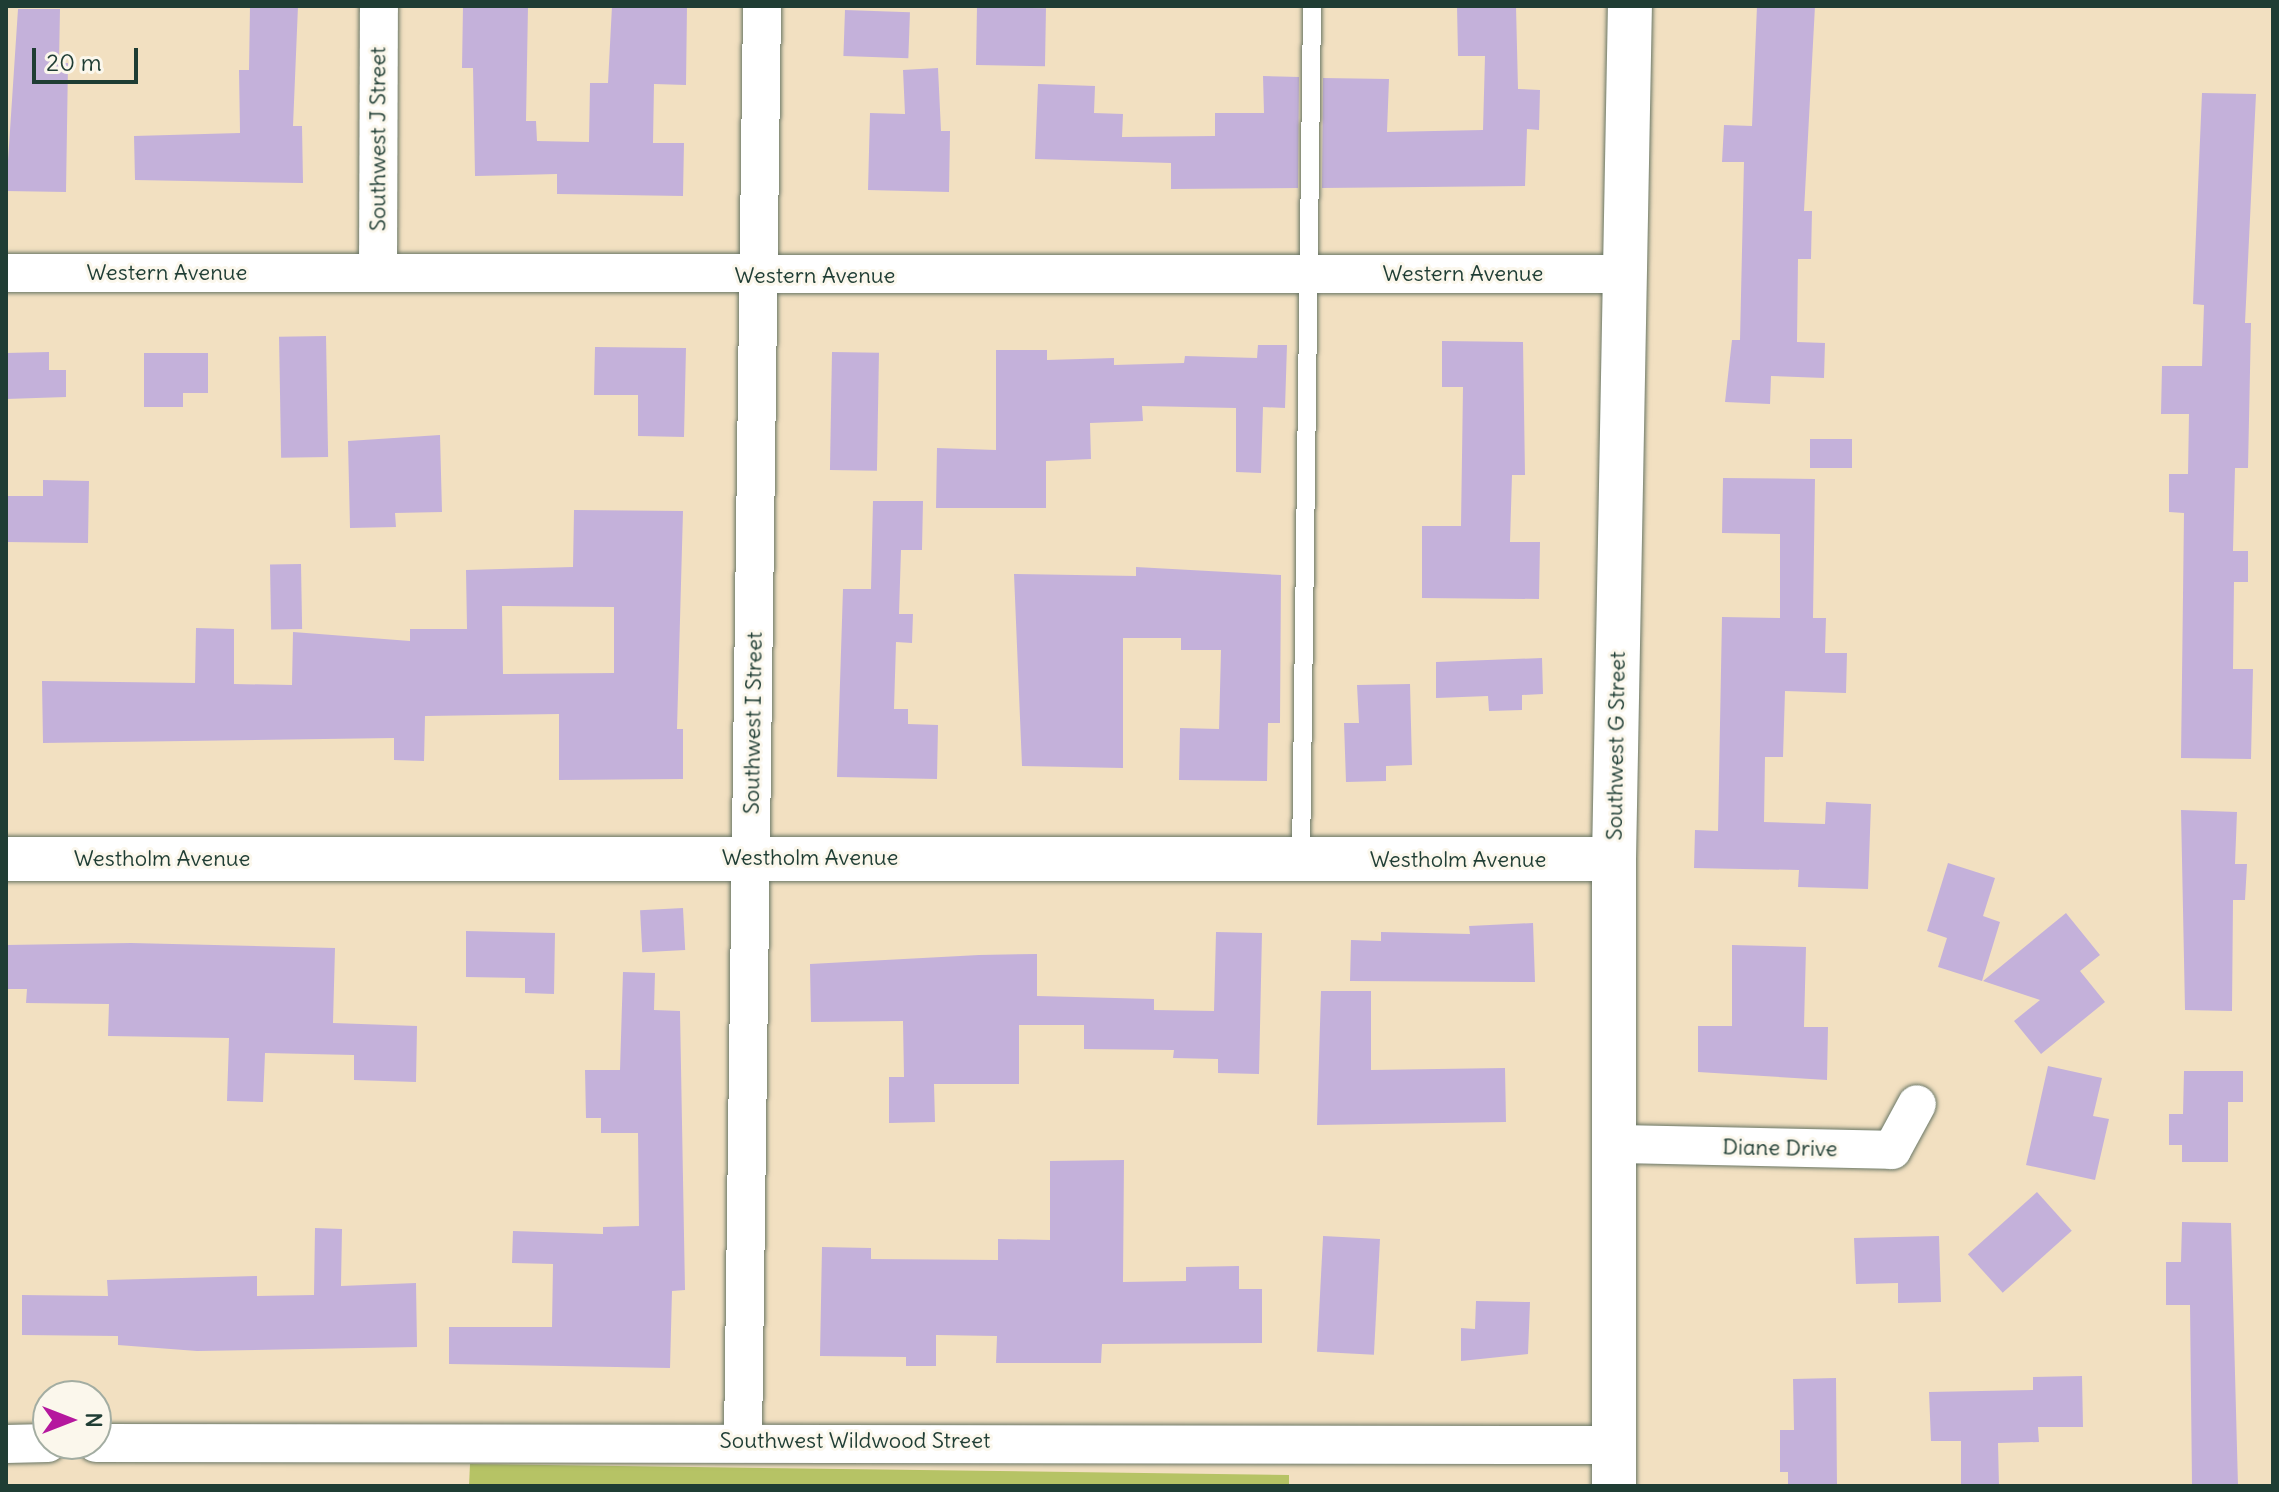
<!DOCTYPE html>
<html>
<head>
<meta charset="utf-8">
<style>
  body { margin:0 }
  #map { position:relative; width:2279px; height:1492px; overflow:hidden; background:#f2e0c1; font-family:Delius,sans-serif }
  div>[style] { position:absolute }
  .green>* { inset:0; background:#b6c365 }
  .building>* { inset:0; background:#c4b1da; transform-origin:0 0 }
  .roads { filter:drop-shadow(0 0 2px #697665) drop-shadow(0 0 2px #697665) }
  .lane>* { height:18px; margin:-9px; padding:0 9px; transform-origin:9px; border-radius:9px; background:#fff }
  .street>* { height:38px; margin:-19px; padding:0 19px; transform-origin:19px; border-radius:19px; background:#fff }
  .secondary>* { height:44px; margin:-22px; padding:0 22px; transform-origin:22px; border-radius:22px; background:#fff }
  span { translate:-50% -50%; white-space:nowrap; text-align:center; line-height:1.15; -webkit-text-stroke:6px #fbf7ec; paint-order:stroke }
  .street-label { font-size:22px; color:#1f3d34 }
  .frame { position:absolute; inset:0; border:8px solid #1f3d34; pointer-events:none }
  .north { position:absolute; left:32px; top:1380px; width:80px; height:80px; box-sizing:border-box; background:#fbf7ec; border:2px solid #a3ada2; border-radius:50%; rotate:90deg; font-size:22px; font-weight:700; line-height:32px; text-align:center; color:#1f3d34 }
  .north::after { content:''; display:block; margin:auto; width:28px; height:36px; background:#b5179e; clip-path:polygon(50% 0,100% 100%,50% 72%,0 100%) }
  .scale { position:absolute; left:32px; top:48px; width:106px; height:36px; box-sizing:border-box; border:4px solid #1f3d34; border-top:0; padding-left:10px; font-size:24px; line-height:28px; white-space:nowrap; color:#1f3d34; -webkit-text-stroke:6px #fbf7ec; paint-order:stroke }
</style>
</head>
<body>
<div id="map">
  <div class="green">
    <div style="clip-path:polygon(470px 1464px,1289px 1475px,1289px 1486px,469px 1486px)"></div>
  </div>
  <div class="building">
    <div style="clip-path:polygon(250px 6px,298px 6px,293px 126px,302px 126px,303px 183px,135px 180px,134px 136px,240px 133px,239px 70px,249px 70px)"></div>
    <div style="clip-path:polygon(463px 6px,528px 6px,526px 121px,536px 121px,537px 141px,589px 142px,590px 83px,608px 83px,612px 6px,687px 6px,686px 85px,654px 84px,653px 143px,684px 143px,683px 196px,557px 194px,557px 174px,475px 176px,473px 68px,462px 68px)"></div>
    <div style="clip-path:polygon(1457px 6px,1516px 6px,1518px 89px,1540px 90px,1539px 130px,1527px 129px,1525px 186px,1322px 188px,1323px 78px,1389px 79px,1387px 132px,1483px 130px,1485px 56px,1458px 56px)"></div>
    <div style="clip-path:polygon(1757px 6px,1815px 6px,1804px 211px,1812px 211px,1811px 259px,1798px 259px,1797px 342px,1825px 343px,1824px 378px,1771px 376px,1770px 404px,1725px 402px,1732px 340px,1740px 340px,1744px 162px,1722px 162px,1724px 125px,1752px 126px)"></div>
    <div style="left:977px;top:7px;width:69px;height:58px;rotate:1deg"></div>
    <div style="clip-path:polygon(18px 9px,60px 9px,59px 63px,68px 63px,66px 192px,6px 191px)"></div>
    <div style="left:845px;top:10px;width:65px;height:46px;rotate:2deg"></div>
    <div style="clip-path:polygon(938px 68px,941px 131px,950px 131px,949px 192px,868px 190px,870px 113px,905px 114px,903px 70px)"></div>
    <div style="clip-path:polygon(1263px 76px,1299px 77px,1298px 188px,1171px 189px,1171px 163px,1035px 159px,1038px 84px,1095px 86px,1094px 113px,1123px 114px,1122px 137px,1215px 136px,1215px 113px,1264px 113px)"></div>
    <div style="clip-path:polygon(2202px 93px,2256px 94px,2245px 323px,2251px 323px,2248px 468px,2235px 468px,2233px 551px,2248px 551px,2248px 582px,2234px 582px,2233px 669px,2253px 669px,2251px 759px,2181px 758px,2184px 513px,2169px 512px,2169px 474px,2188px 474px,2189px 414px,2161px 414px,2162px 366px,2202px 366px,2204px 305px,2193px 304px)"></div>
    <div style="left:326px;top:336px;width:121px;height:47px;rotate:89deg"></div>
    <div style="clip-path:polygon(1442px 341px,1523px 342px,1525px 475px,1512px 475px,1510px 542px,1540px 542px,1539px 599px,1422px 598px,1422px 526px,1461px 526px,1463px 387px,1442px 387px)"></div>
    <div style="clip-path:polygon(1258px 345px,1287px 345px,1285px 408px,1263px 407px,1261px 473px,1236px 472px,1236px 408px,1142px 406px,1143px 421px,1090px 423px,1091px 459px,1046px 461px,1046px 508px,936px 508px,937px 448px,996px 450px,996px 350px,1047px 350px,1047px 360px,1114px 358px,1114px 365px,1184px 363px,1185px 356px,1257px 358px)"></div>
    <div style="clip-path:polygon(595px 347px,686px 348px,684px 437px,638px 436px,638px 395px,594px 395px)"></div>
    <div style="clip-path:polygon(49px 352px,49px 370px,66px 370px,66px 397px,6px 399px,6px 353px)"></div>
    <div style="left:832px;top:352px;width:47px;height:118px;rotate:1deg"></div>
    <div style="clip-path:polygon(144px 353px,208px 353px,208px 393px,183px 393px,183px 407px,144px 407px)"></div>
    <div style="clip-path:polygon(440px 435px,442px 512px,395px 513px,396px 527px,350px 528px,348px 441px)"></div>
    <div style="left:1810px;top:439px;width:42px;height:29px"></div>
    <div style="clip-path:polygon(1723px 478px,1815px 479px,1813px 618px,1826px 618px,1825px 653px,1847px 653px,1846px 693px,1785px 691px,1783px 757px,1765px 757px,1764px 822px,1825px 824px,1826px 802px,1871px 804px,1868px 889px,1798px 887px,1799px 870px,1694px 868px,1695px 830px,1718px 831px,1722px 617px,1780px 618px,1780px 534px,1722px 533px)"></div>
    <div style="clip-path:polygon(43px 480px,89px 481px,88px 543px,6px 542px,6px 496px,43px 496px)"></div>
    <div style="clip-path:polygon(873px 501px,923px 501px,922px 550px,901px 550px,899px 614px,913px 614px,912px 643px,896px 642px,894px 709px,908px 709px,908px 724px,938px 725px,937px 779px,837px 777px,843px 589px,871px 589px)"></div>
    <div style="clip-path:polygon(evenodd,574px 510px,683px 511px,677px 729px,683px 729px,683px 779px,559px 780px,559px 714px,425px 716px,424px 761px,394px 760px,394px 738px,43px 743px,42px 681px,195px 683px,196px 628px,234px 629px,234px 684px,292px 685px,293px 632px,410px 641px,410px 629px,467px 629px,466px 570px,573px 567px,574px 510px,502px 606px,614px 607px,614px 673px,503px 674px,502px 606px)"></div>
    <div style="left:301px;top:564px;width:65px;height:31px;rotate:89deg"></div>
    <div style="clip-path:polygon(1136px 567px,1281px 575px,1280px 723px,1268px 723px,1267px 781px,1179px 780px,1180px 728px,1219px 729px,1221px 650px,1181px 650px,1181px 638px,1123px 638px,1123px 768px,1022px 766px,1014px 574px,1136px 576px)"></div>
    <div style="clip-path:polygon(1542px 658px,1543px 694px,1522px 695px,1522px 710px,1489px 711px,1488px 696px,1436px 698px,1436px 662px)"></div>
    <div style="clip-path:polygon(1410px 684px,1412px 765px,1386px 766px,1386px 781px,1346px 782px,1344px 723px,1359px 723px,1357px 685px)"></div>
    <div style="clip-path:polygon(2181px 810px,2237px 812px,2235px 864px,2247px 864px,2245px 900px,2233px 900px,2232px 1011px,2185px 1010px)"></div>
    <div style="clip-path:polygon(1948px 863px,1995px 878px,1983px 916px,2000px 922px,1982px 981px,1938px 967px,1947px 938px,1927px 931px)"></div>
    <div style="left:683px;top:908px;width:42px;height:43px;rotate:87deg"></div>
    <div style="clip-path:polygon(2066px 913px,2100px 955px,2080px 971px,2105px 1002px,2041px 1054px,2014px 1021px,2040px 1000px,1983px 981px)"></div>
    <div style="clip-path:polygon(1533px 923px,1535px 982px,1350px 981px,1351px 940px,1381px 941px,1381px 932px,1470px 934px,1469px 926px)"></div>
    <div style="clip-path:polygon(466px 931px,555px 933px,554px 994px,525px 993px,525px 978px,466px 977px)"></div>
    <div style="clip-path:polygon(1216px 932px,1262px 933px,1259px 1074px,1218px 1073px,1218px 1059px,1173px 1058px,1174px 1050px,1084px 1049px,1084px 1025px,1019px 1025px,1019px 1084px,934px 1084px,935px 1122px,889px 1123px,889px 1077px,904px 1077px,903px 1021px,811px 1022px,810px 964px,979px 955px,1037px 954px,1037px 996px,1154px 999px,1154px 1010px,1214px 1011px)"></div>
    <div style="clip-path:polygon(131px 943px,335px 948px,333px 1023px,417px 1026px,416px 1082px,354px 1080px,354px 1055px,265px 1053px,263px 1102px,227px 1101px,229px 1038px,108px 1036px,109px 1004px,26px 1003px,27px 989px,6px 989px,6px 945px)"></div>
    <div style="clip-path:polygon(1732px 945px,1806px 947px,1804px 1027px,1828px 1027px,1827px 1080px,1698px 1072px,1698px 1026px,1732px 1026px)"></div>
    <div style="clip-path:polygon(623px 972px,655px 973px,654px 1010px,680px 1011px,685px 1290px,672px 1291px,670px 1368px,449px 1364px,449px 1327px,552px 1327px,553px 1264px,512px 1263px,513px 1231px,603px 1234px,603px 1227px,639px 1226px,638px 1133px,601px 1133px,601px 1118px,586px 1118px,585px 1070px,620px 1070px)"></div>
    <div style="clip-path:polygon(1321px 991px,1371px 991px,1371px 1070px,1505px 1068px,1506px 1122px,1317px 1125px)"></div>
    <div style="clip-path:polygon(2048px 1066px,2102px 1078px,2093px 1116px,2109px 1119px,2095px 1180px,2026px 1165px)"></div>
    <div style="clip-path:polygon(2184px 1071px,2243px 1071px,2243px 1102px,2228px 1102px,2228px 1162px,2182px 1162px,2182px 1145px,2169px 1145px,2169px 1114px,2183px 1114px)"></div>
    <div style="clip-path:polygon(1124px 1160px,1123px 1282px,1186px 1281px,1186px 1267px,1239px 1266px,1239px 1289px,1262px 1289px,1262px 1343px,1102px 1344px,1101px 1363px,996px 1363px,997px 1336px,936px 1335px,936px 1366px,906px 1366px,906px 1357px,820px 1356px,822px 1247px,871px 1248px,871px 1259px,998px 1260px,998px 1239px,1050px 1240px,1050px 1161px)"></div>
    <div style="left:2037px;top:1192px;width:52px;height:93px;rotate:48deg"></div>
    <div style="clip-path:polygon(2182px 1222px,2231px 1223px,2238px 1486px,2192px 1486px,2190px 1305px,2166px 1305px,2166px 1262px,2181px 1262px)"></div>
    <div style="clip-path:polygon(315px 1228px,342px 1229px,341px 1286px,416px 1283px,417px 1347px,197px 1351px,118px 1345px,118px 1336px,22px 1335px,22px 1295px,108px 1296px,107px 1280px,257px 1276px,257px 1296px,314px 1295px)"></div>
    <div style="clip-path:polygon(1939px 1236px,1941px 1302px,1898px 1303px,1898px 1283px,1856px 1284px,1854px 1238px)"></div>
    <div style="left:1380px;top:1239px;width:116px;height:57px;rotate:93deg"></div>
    <div style="clip-path:polygon(1476px 1301px,1530px 1302px,1528px 1354px,1461px 1361px,1461px 1328px,1475px 1329px)"></div>
    <div style="clip-path:polygon(2082px 1376px,2083px 1427px,2038px 1427px,2039px 1442px,1998px 1443px,1999px 1486px,1961px 1486px,1961px 1441px,1931px 1441px,1929px 1392px,2033px 1390px,2033px 1377px)"></div>
    <div style="clip-path:polygon(1836px 1378px,1837px 1486px,1788px 1486px,1788px 1472px,1780px 1472px,1780px 1430px,1794px 1430px,1793px 1379px)"></div>
  </div>
  <div class="roads">
    <div class="lane">
      <div style="left:1301px;top:859px;width:853px;rotate:-89.26deg"></div>
    </div>
    <div class="street">
      <div style="left:6px;top:273px;width:1618px;rotate:0.04deg"></div>
      <div style="left:378px;top:273px;width:267px;rotate:-89.8deg"></div>
      <div style="left:1616px;top:1144px;width:276px;rotate:1.2deg"></div>
      <div style="left:1892px;top:1150px;width:52px;rotate:-61.5deg"></div>
      <div style="left:743px;top:1440px;width:1434px;rotate:-89.24deg"></div>
      <div style="left:96px;top:1443px;width:1518px;rotate:0.08deg"></div>
      <div style="left:6px;top:1444px;width:42px;rotate:-1.4deg"></div>
    </div>
    <div class="secondary">
      <div style="left:6px;top:859px;width:1608px"></div>
      <div style="left:1614px;top:1486px;width:627px;rotate:-90deg"></div>
      <div style="left:1614px;top:859px;width:853px;rotate:-88.93deg"></div>
    </div>
  </div>
  <div class="street-label">
    <span style="left:378px;top:139px;rotate:-90deg">Southwest J Street</span>
    <span style="left:167px;top:273px">Western Avenue</span>
    <span style="left:1463px;top:274px">Western Avenue</span>
    <span style="left:815px;top:276px">Western Avenue</span>
    <span style="left:753px;top:723px;rotate:-89deg">Southwest I Street</span>
    <span style="left:1616px;top:746px;rotate:-89deg">Southwest G Street</span>
    <span style="left:810px;top:858px">Westholm Avenue</span>
    <span style="left:162px;top:859px">Westholm Avenue</span>
    <span style="left:1458px;top:860px">Westholm Avenue</span>
    <span style="left:1780px;top:1148px;rotate:1deg">Diane Drive</span>
    <span style="left:855px;top:1441px">Southwest Wildwood Street</span>
  </div>
  <div class="frame"></div>
  <div class="north">N</div>
  <div class="scale">20 m</div>
</div>
</body>
</html>
